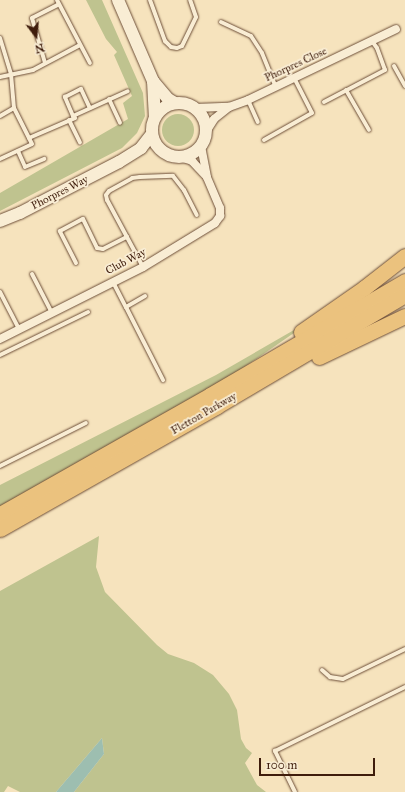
<!DOCTYPE html>
<html>
<head>
<meta charset="utf-8">
<style>
  body { margin:0 }
  #map { position:relative; width:405px; height:792px; overflow:hidden; background:#f6e3bd; font-family:"IM FELL Great Primer",serif }
  div>[style] { position:absolute }
  .green>* { inset:0; background:#bfc38f }
  .round { border-radius:50% }
  .water>* { inset:0; background:#9dbeb0 }
  .roads { filter:drop-shadow(0 0 1px #6d4e38) drop-shadow(0 0 1px #6d4e38) }
  .lane>* { height:4px; margin:-2px; padding:0 2px; transform-origin:2px; border-radius:2px; background:#f9edd4 }
  .street>* { height:8px; margin:-4px; padding:0 4px; transform-origin:4px; border-radius:4px; background:#f9edd4 }
  .secondary>* { height:12px; margin:-6px; padding:0 6px; transform-origin:6px; border-radius:6px; background:#f9edd4 }
  .secondary>.ring { margin:-6px; padding:0; box-sizing:content-box; background:none; border:12px solid #f9edd4; border-radius:50% }
  .highway>* { height:15px; margin:-7.5px; padding:0 7.5px; transform-origin:7.5px; border-radius:7.5px; background:#ebc27e }
  span { translate:-50% -50%; white-space:nowrap; text-align:center; line-height:1.15; -webkit-text-stroke:3.5px #f9edd4; paint-order:stroke }
  .street-label { font-size:11px; color:#3f1d0c }
  .north { position:absolute; left:16px; top:16px; width:40px; height:40px; -webkit-text-stroke:3px #f9edd4; paint-order:stroke; rotate:164deg; font-size:11px; font-weight:700; line-height:16px; text-align:center; color:#3f1d0c }
  .north::after { content:''; display:block; margin:auto; width:14px; height:18px; background:#3f1d0c; clip-path:polygon(50% 0,100% 100%,50% 72%,0 100%) }
  .scale { position:absolute; left:259px; top:758px; width:116px; height:18px; box-sizing:border-box; border:2px solid #3f1d0c; border-top:0; padding-left:5px; font-size:12px; line-height:14px; white-space:nowrap; color:#3f1d0c; -webkit-text-stroke:3px #f9edd4; paint-order:stroke }
</style>
</head>
<body>
<div id="map">
  <div class="green">
    <div style="clip-path:polygon(86px 0,102px 0,143px 93px,145px 116px,137px 133px,122px 148px,0 211px,0 193px,128px 119px,123px 103px,132px 96px,114px 55px,117px 52px,106px 39px)"></div>
    <div class="round" style="left:162px;top:114px;width:32px;height:32px"></div>
    <div style="clip-path:polygon(320px 315px,224px 381px,0 508px,0 485px,216px 375px)"></div>
    <div style="clip-path:polygon(99px 536px,96px 567px,105px 592px,157px 645px,168px 654px,194px 663px,213px 675px,229px 694px,237px 710px,241px 739px,246px 748px,252px 753px,245px 763px,257px 785px,266px 792px,74px 792px,104px 754px,102px 738px,56px 792px,20px 792px,8px 786px,4px 792px,0 792px,0 591px)"></div>
  </div>
  <div class="water">
    <div style="clip-path:polygon(102px 738px,104px 754px,74px 792px,56px 792px)"></div>
  </div>
  <div class="roads">
    <div class="lane">
      <div style="left:57px;top:0;width:71px;rotate:62.4deg"></div>
      <div style="left:150px;top:0;width:44px;rotate:69.9deg"></div>
      <div style="left:165px;top:41px;width:8px;rotate:45deg"></div>
      <div style="left:171px;top:47px;width:6px;rotate:9deg"></div>
      <div style="left:177px;top:48px;width:5px;rotate:-22deg"></div>
      <div style="left:182px;top:46px;width:32px;rotate:-64deg"></div>
      <div style="left:196px;top:17px;width:18px;rotate:-109deg"></div>
      <div style="left:221px;top:22px;width:33px;rotate:25deg"></div>
      <div style="left:251px;top:36px;width:20px;rotate:57deg"></div>
      <div style="left:262px;top:53px;width:37px;rotate:68deg"></div>
      <div style="left:0;top:38px;width:38px;rotate:73deg"></div>
      <div style="left:11px;top:74px;width:34px;rotate:85deg"></div>
      <div style="left:14px;top:108px;width:16px;rotate:150deg"></div>
      <div style="left:45px;top:63px;width:47px;rotate:-106.1deg"></div>
      <div style="left:32px;top:18px;width:30px;rotate:-27deg"></div>
      <div style="left:394px;top:66px;width:23px;rotate:61deg"></div>
      <div style="left:0;top:77px;width:34px;rotate:-12deg"></div>
      <div style="left:33px;top:70px;width:53px;rotate:-28deg"></div>
      <div style="left:346px;top:90px;width:46px;rotate:60.1deg"></div>
      <div style="left:109px;top:99px;width:26px;rotate:65deg"></div>
      <div style="left:248px;top:100px;width:24px;rotate:66deg"></div>
      <div style="left:324px;top:102px;width:69px;rotate:-27.7deg"></div>
      <div style="left:385px;top:70px;width:23px;rotate:-110deg"></div>
      <div style="left:377px;top:48px;width:9px;rotate:-126deg"></div>
      <div style="left:73px;top:116px;width:21px;rotate:-113deg"></div>
      <div style="left:65px;top:97px;width:18px;rotate:-27deg"></div>
      <div style="left:81px;top:89px;width:21px;rotate:65deg"></div>
      <div style="left:69px;top:120px;width:25px;rotate:64deg"></div>
      <div style="left:29px;top:138px;width:50px;rotate:-23.5deg"></div>
      <div style="left:75px;top:118px;width:3px;rotate:-135deg"></div>
      <div style="left:73px;top:116px;width:60px;rotate:-24.4deg"></div>
      <div style="left:264px;top:140px;width:55px;rotate:-29.4deg"></div>
      <div style="left:312px;top:113px;width:38px;rotate:-117deg"></div>
      <div style="left:18px;top:151px;width:17px;rotate:66deg"></div>
      <div style="left:25px;top:167px;width:21px;rotate:-23deg"></div>
      <div style="left:0;top:159px;width:35px;rotate:-25deg"></div>
      <div style="left:32px;top:144px;width:40px;rotate:-116.6deg"></div>
      <div style="left:76px;top:263px;width:36px;rotate:-117deg"></div>
      <div style="left:60px;top:231px;width:26px;rotate:-28deg"></div>
      <div style="left:83px;top:219px;width:32px;rotate:64deg"></div>
      <div style="left:97px;top:248px;width:6px;rotate:9deg"></div>
      <div style="left:103px;top:249px;width:27px;rotate:-27deg"></div>
      <div style="left:143px;top:267px;width:76px;rotate:-118.2deg"></div>
      <div style="left:107px;top:200px;width:5px;rotate:-101deg"></div>
      <div style="left:106px;top:195px;width:5px;rotate:-53deg"></div>
      <div style="left:109px;top:191px;width:26px;rotate:-29deg"></div>
      <div style="left:132px;top:178px;width:8px;rotate:-7deg"></div>
      <div style="left:140px;top:177px;width:33px;rotate:-2deg"></div>
      <div style="left:173px;top:176px;width:18px;rotate:52deg"></div>
      <div style="left:184px;top:190px;width:28px;rotate:63deg"></div>
      <div style="left:32px;top:274px;width:44px;rotate:62.9deg"></div>
      <div style="left:113px;top:282px;width:28px;rotate:63deg"></div>
      <div style="left:126px;top:307px;width:22px;rotate:-30deg"></div>
      <div style="left:0;top:292px;width:42px;rotate:62.8deg"></div>
      <div style="left:126px;top:307px;width:82px;rotate:63.1deg"></div>
      <div style="left:0;top:355px;width:98px;rotate:-26deg"></div>
      <div style="left:0;top:466px;width:96px;rotate:-26.6deg"></div>
      <div style="left:322px;top:670px;width:11px;rotate:41deg"></div>
      <div style="left:330px;top:677px;width:13px;rotate:9deg"></div>
      <div style="left:343px;top:679px;width:69px;rotate:-25.8deg"></div>
      <div style="left:295px;top:792px;width:46px;rotate:-116deg"></div>
      <div style="left:275px;top:751px;width:145px;rotate:-26.2deg"></div>
    </div>
    <div class="street">
      <div style="left:195px;top:108px;width:34px;rotate:-2deg"></div>
      <div style="left:229px;top:107px;width:20px;rotate:-20deg"></div>
      <div style="left:248px;top:100px;width:164px;rotate:-25.6deg"></div>
      <div style="left:206px;top:132px;width:15px;rotate:-58deg"></div>
      <div style="left:214px;top:119px;width:19px;rotate:-39deg"></div>
      <div style="left:180px;top:157px;width:13px;rotate:18deg"></div>
      <div style="left:192px;top:161px;width:19px;rotate:47deg"></div>
      <div style="left:0;top:339px;width:160px;rotate:-26.7deg"></div>
      <div style="left:143px;top:267px;width:84px;rotate:-31.4deg"></div>
      <div style="left:215px;top:223px;width:9px;rotate:-54deg"></div>
      <div style="left:220px;top:216px;width:8px;rotate:-90deg"></div>
      <div style="left:220px;top:208px;width:34px;rotate:-113deg"></div>
      <div style="left:207px;top:177px;width:33px;rotate:-101deg"></div>
    </div>
    <div class="secondary">
      <div style="left:118px;top:0;width:88px;rotate:66.6deg"></div>
      <div style="left:153px;top:81px;width:23px;rotate:50deg"></div>
      <div style="left:168px;top:99px;width:8px;rotate:30deg"></div>
      <div style="left:153px;top:81px;width:35px;rotate:87deg"></div>
      <div class="ring" style="left:152px;top:103px;width:42px;height:42px"></div>
      <div style="left:0;top:221px;width:22px;rotate:-22deg"></div>
      <div style="left:20px;top:213px;width:111px;rotate:-27.3deg"></div>
      <div style="left:119px;top:162px;width:26px;rotate:-32deg"></div>
      <div style="left:141px;top:148px;width:18px;rotate:-52deg"></div>
    </div>
    <div class="highway">
      <div style="left:301px;top:332px;width:77px;rotate:-34.9deg"></div>
      <div style="left:364px;top:288px;width:52px;rotate:-38deg"></div>
      <div style="left:319px;top:357px;width:95px;rotate:-25.5deg"></div>
      <div style="left:0;top:514px;width:241px;rotate:-29.5deg"></div>
      <div style="left:210px;top:395px;width:226px;rotate:-30.3deg"></div>
      <div style="left:0;top:529px;width:249px;rotate:-29.5deg"></div>
      <div style="left:217px;top:406px;width:218px;rotate:-30.6deg"></div>
    </div>
  </div>
  <div class="street-label">
    <span style="left:296px;top:65px;rotate:-25deg">Phorpres Close</span>
    <span style="left:60px;top:193px;rotate:-27deg">Phorpres Way</span>
    <span style="left:126px;top:262px;rotate:-28deg">Club Way</span>
    <span style="left:204px;top:414px;rotate:-30deg">Fletton Parkway</span>
  </div>
  <div class="north">N</div>
  <div class="scale">100 m</div>
</div>
</body>
</html>
